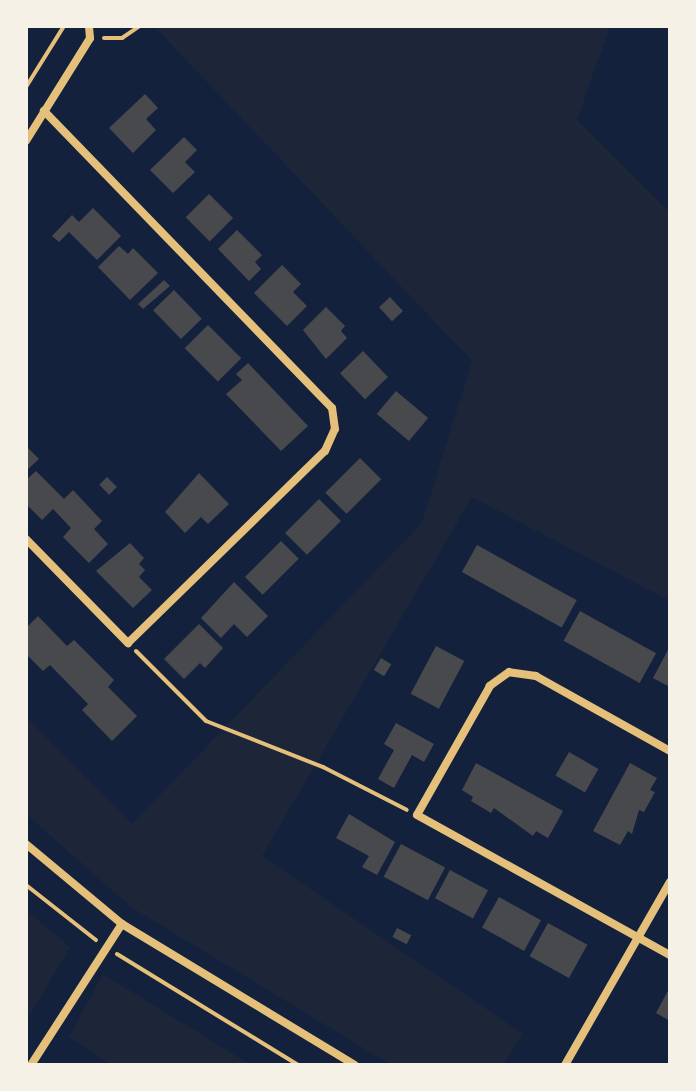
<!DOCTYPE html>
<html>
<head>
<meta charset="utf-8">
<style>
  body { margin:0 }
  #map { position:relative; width:696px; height:1091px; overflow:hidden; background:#14213d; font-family:"Sofia Sans Condensed",sans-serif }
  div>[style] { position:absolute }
  .green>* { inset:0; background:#1d2539 }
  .building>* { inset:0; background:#48494c; transform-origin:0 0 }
  .path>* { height:4px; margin:-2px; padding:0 2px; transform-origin:2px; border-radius:2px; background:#e5c07b }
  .minor>* { height:8px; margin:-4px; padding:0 4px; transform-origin:4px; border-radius:4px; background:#e5c07b }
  span { translate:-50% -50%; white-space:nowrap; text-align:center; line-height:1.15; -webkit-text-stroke:6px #f6f1e7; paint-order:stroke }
  .frame { position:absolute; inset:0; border:28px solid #f6f1e7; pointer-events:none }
</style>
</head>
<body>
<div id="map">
  <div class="green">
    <div style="clip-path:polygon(154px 26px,610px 26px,577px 120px,670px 213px,670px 601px,472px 497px,262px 856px,523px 1034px,503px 1065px,391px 1065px,131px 907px,26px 814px,26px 717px,132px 824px,422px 523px,472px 361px)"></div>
    <div style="clip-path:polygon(26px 910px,70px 947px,30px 1015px,26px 1012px)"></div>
    <div style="clip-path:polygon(103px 974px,251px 1065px,111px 1065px,69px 1037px)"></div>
  </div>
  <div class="building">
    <div style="clip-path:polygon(145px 94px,158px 108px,146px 119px,156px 130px,133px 153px,109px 128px)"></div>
    <div style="clip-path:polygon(184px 137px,197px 150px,185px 162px,195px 172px,173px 193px,150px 170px)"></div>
    <div style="left:209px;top:194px;width:34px;height:33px;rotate:45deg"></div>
    <div style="clip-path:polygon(93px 208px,121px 236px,97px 260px,69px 232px,59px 242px,52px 236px,72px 215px,79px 222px)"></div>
    <div style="clip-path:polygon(237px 230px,262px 255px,255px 262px,261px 269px,249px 281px,218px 249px)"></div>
    <div style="clip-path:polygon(119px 246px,128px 254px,133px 248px,158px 273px,130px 300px,98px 267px)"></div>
    <div style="clip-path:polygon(282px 265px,301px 284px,293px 292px,307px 306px,287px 326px,254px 293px)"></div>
    <div style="clip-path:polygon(164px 280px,170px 286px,143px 309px,138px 304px)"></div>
    <div style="left:174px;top:290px;width:40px;height:29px;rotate:46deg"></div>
    <div style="left:390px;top:297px;width:19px;height:15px;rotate:47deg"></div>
    <div style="clip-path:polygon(326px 307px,345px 326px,341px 331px,347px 338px,326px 359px,303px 330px)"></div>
    <div style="left:208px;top:325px;width:47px;height:33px;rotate:45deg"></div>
    <div style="left:363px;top:351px;width:36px;height:32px;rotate:46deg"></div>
    <div style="clip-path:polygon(248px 363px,308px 426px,281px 451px,226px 394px,242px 380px,236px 374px)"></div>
    <div style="left:396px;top:391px;width:42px;height:30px;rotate:40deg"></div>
    <div style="clip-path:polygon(26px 446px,39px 459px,26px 471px)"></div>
    <div style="left:360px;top:458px;width:30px;height:49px;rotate:45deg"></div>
    <div style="clip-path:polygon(36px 471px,64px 499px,73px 490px,102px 521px,94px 529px,108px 544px,89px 563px,63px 537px,71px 528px,53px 509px,42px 520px,26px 504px,26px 480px)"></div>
    <div style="clip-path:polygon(199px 473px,229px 504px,208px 524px,201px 517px,185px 533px,165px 512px)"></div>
    <div style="left:107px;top:477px;width:14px;height:11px;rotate:45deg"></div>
    <div style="left:319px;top:499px;width:31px;height:48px;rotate:45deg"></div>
    <div style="left:281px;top:541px;width:25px;height:51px;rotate:45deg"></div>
    <div style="clip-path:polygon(130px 543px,144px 558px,139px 564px,145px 570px,139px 577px,152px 590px,133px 608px,96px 571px)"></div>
    <div style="left:477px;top:545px;width:114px;height:31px;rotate:29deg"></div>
    <div style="clip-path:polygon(234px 582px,268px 616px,247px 637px,234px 624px,221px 638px,201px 618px)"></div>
    <div style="left:580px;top:611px;width:87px;height:34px;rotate:29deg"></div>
    <div style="clip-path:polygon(38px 616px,67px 646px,74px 640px,114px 680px,108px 687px,137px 716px,112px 741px,82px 710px,88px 704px,50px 665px,43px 671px,26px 654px,26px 628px)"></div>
    <div style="clip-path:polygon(199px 624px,223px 648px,205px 668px,200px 663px,184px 679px,164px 659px)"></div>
    <div style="left:436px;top:646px;width:32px;height:54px;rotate:28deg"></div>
    <div style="clip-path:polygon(668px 650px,670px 652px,670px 687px,653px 678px)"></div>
    <div style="left:381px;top:658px;width:12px;height:14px;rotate:31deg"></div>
    <div style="clip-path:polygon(396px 723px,434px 744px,424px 762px,412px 755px,394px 788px,378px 779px,394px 750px,384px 744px)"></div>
    <div style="left:569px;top:752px;width:34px;height:27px;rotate:30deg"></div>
    <div style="clip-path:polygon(476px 763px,563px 811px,548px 838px,536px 831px,533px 836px,494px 808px,491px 813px,471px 801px,473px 797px,462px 790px)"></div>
    <div style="clip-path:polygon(630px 763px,657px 778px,650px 790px,655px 792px,644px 812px,639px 810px,632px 834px,628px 831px,620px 845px,593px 831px)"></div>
    <div style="clip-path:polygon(349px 814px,395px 842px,377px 875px,362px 867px,369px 856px,336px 838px)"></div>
    <div style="left:401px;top:844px;width:50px;height:37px;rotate:28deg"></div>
    <div style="left:450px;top:870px;width:43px;height:32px;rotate:28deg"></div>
    <div style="left:499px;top:897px;width:48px;height:35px;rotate:29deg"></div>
    <div style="left:548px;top:923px;width:45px;height:38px;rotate:29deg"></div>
    <div style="left:397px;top:928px;width:16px;height:10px;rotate:27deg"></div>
    <div style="clip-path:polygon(670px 987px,670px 1021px,656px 1013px)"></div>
  </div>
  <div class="path">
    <div style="left:104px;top:38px;width:18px"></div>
    <div style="left:122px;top:38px;width:22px;rotate:-34deg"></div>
    <div style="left:26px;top:87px;width:72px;rotate:-58.1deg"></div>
    <div style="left:136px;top:651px;width:99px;rotate:45deg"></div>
    <div style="left:206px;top:721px;width:126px;rotate:21.5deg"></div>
    <div style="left:323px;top:767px;width:94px;rotate:27.1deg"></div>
    <div style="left:26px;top:885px;width:89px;rotate:38.2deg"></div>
    <div style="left:117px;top:954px;width:212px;rotate:31.5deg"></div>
  </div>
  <div class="minor">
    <div style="left:26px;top:141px;width:121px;rotate:-58.1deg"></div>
    <div style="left:90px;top:38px;width:12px;rotate:-95deg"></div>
    <div style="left:26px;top:539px;width:146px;rotate:45.6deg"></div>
    <div style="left:128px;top:643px;width:275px;rotate:-44.3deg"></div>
    <div style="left:325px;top:451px;width:24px;rotate:-66deg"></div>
    <div style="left:335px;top:429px;width:21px;rotate:-98deg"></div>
    <div style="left:332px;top:408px;width:414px;rotate:-134.1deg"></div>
    <div style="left:670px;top:751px;width:154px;rotate:-150.8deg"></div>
    <div style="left:536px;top:676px;width:27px;rotate:-172deg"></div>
    <div style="left:509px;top:672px;width:24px;rotate:144deg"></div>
    <div style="left:490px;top:686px;width:148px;rotate:119.5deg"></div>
    <div style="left:417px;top:815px;width:289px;rotate:29deg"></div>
    <div style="left:26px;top:844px;width:125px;rotate:39.8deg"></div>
    <div style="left:122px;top:924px;width:272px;rotate:31.2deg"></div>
    <div style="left:31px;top:1065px;width:168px;rotate:-57.2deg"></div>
    <div style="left:565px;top:1065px;width:211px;rotate:-60.2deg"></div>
  </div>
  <div class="frame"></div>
</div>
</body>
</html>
